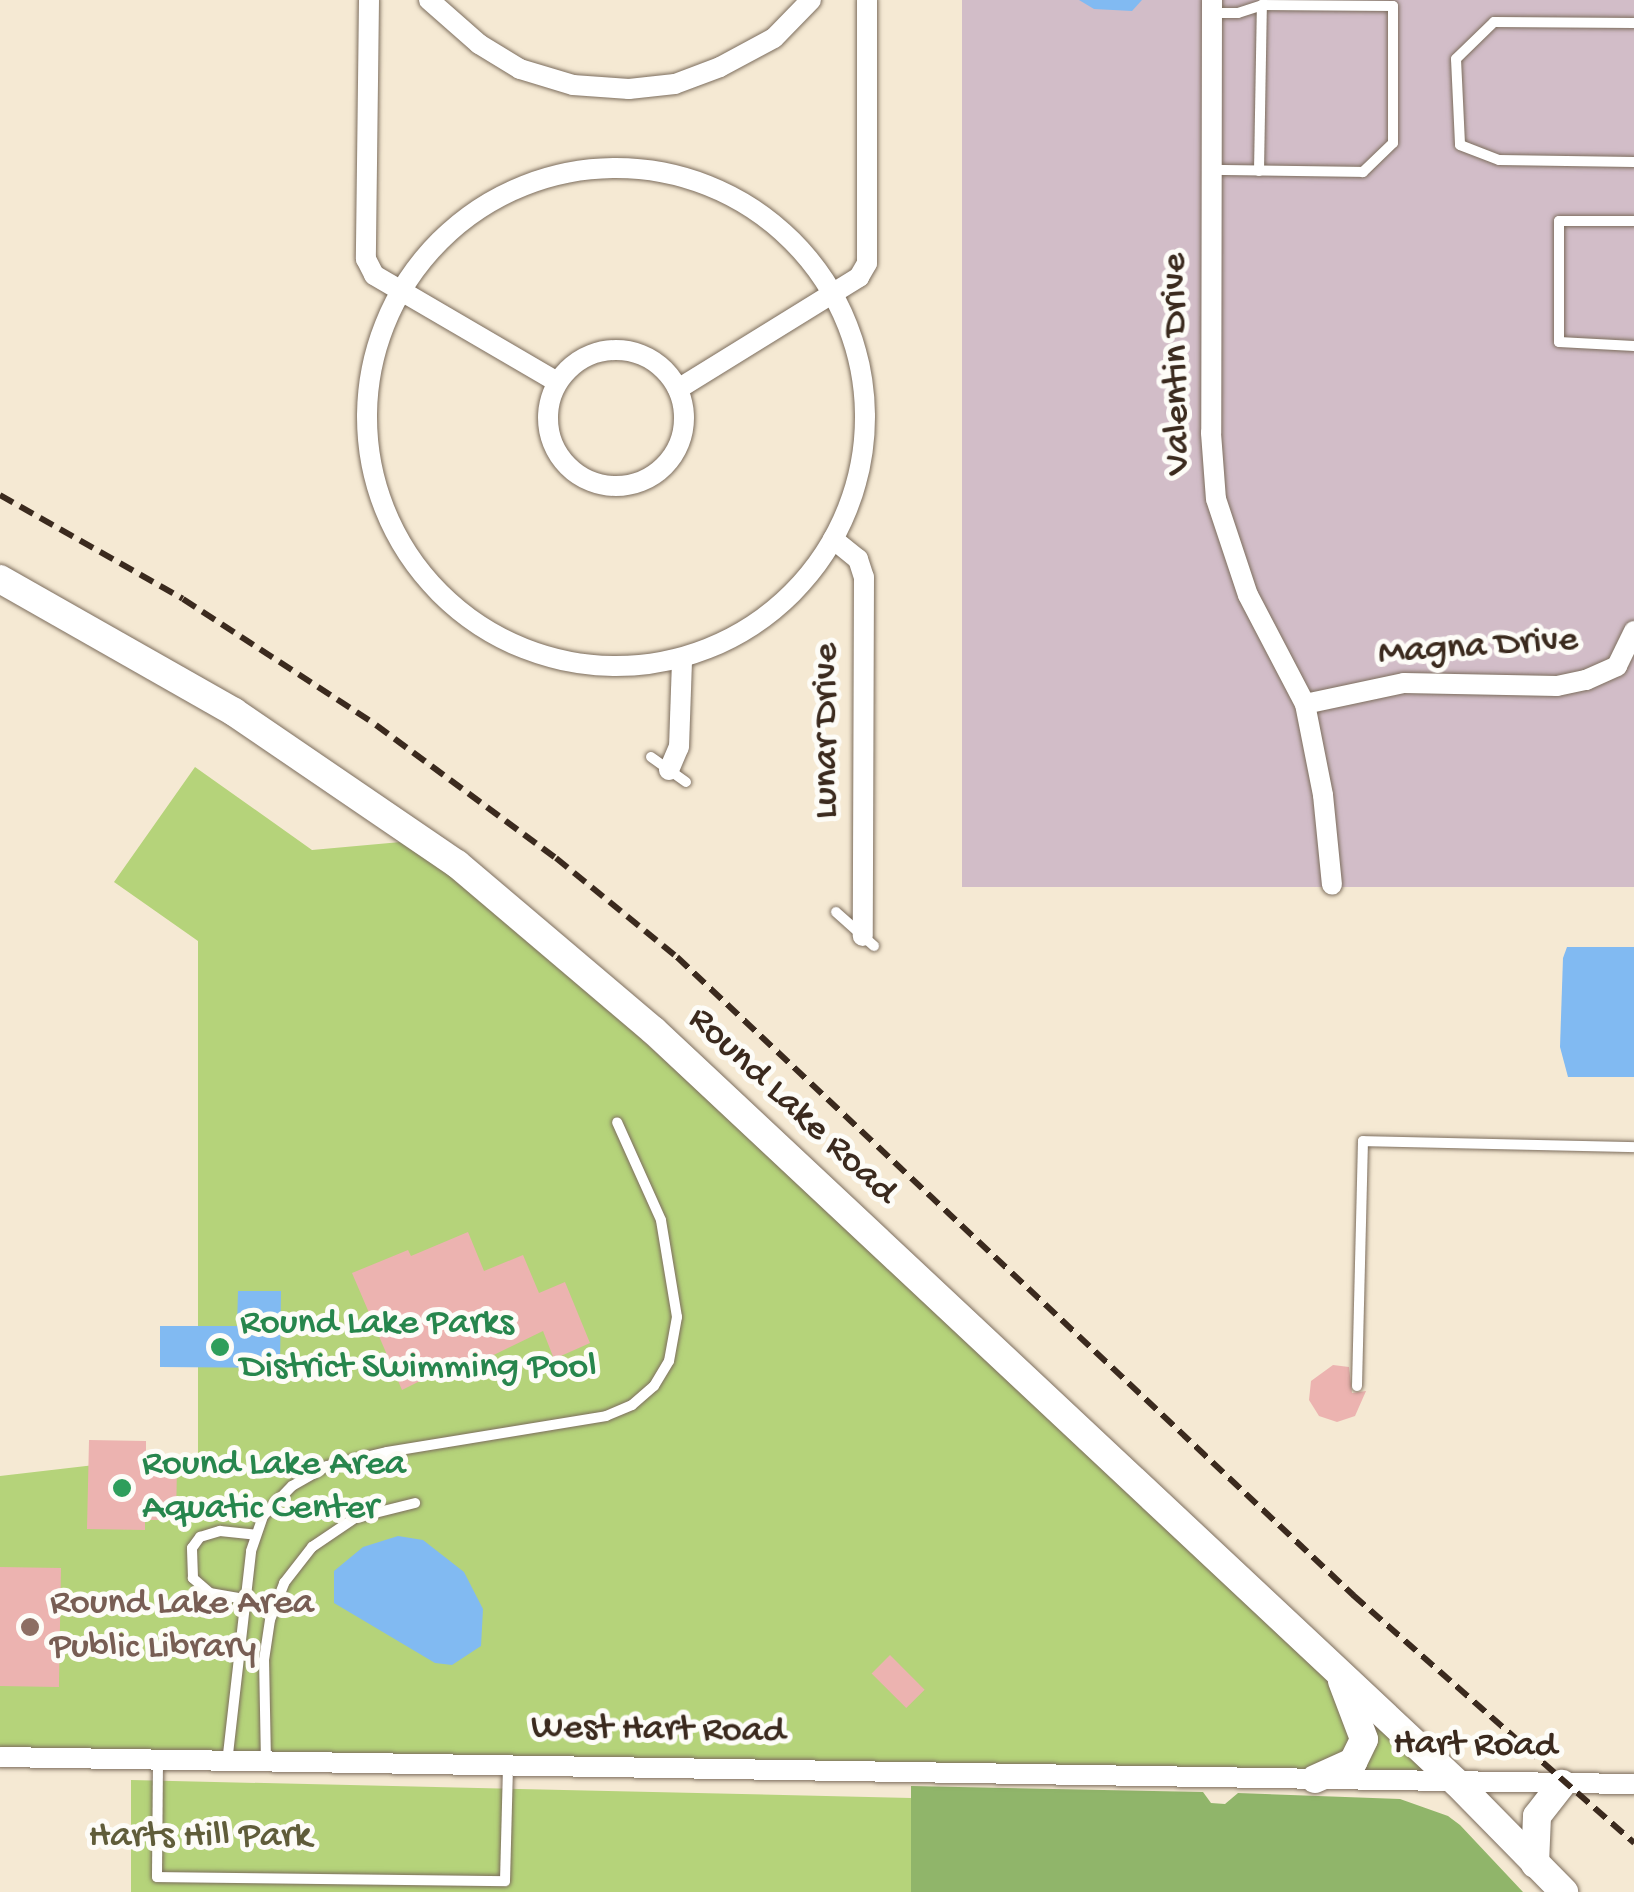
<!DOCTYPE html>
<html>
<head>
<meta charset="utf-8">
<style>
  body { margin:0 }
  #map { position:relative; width:1634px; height:1892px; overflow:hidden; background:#f5e9d3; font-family:"Gochi Hand",sans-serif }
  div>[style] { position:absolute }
  .industrial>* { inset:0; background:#d2bdc8; transform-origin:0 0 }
  .green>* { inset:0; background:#b5d37a }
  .forest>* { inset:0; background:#90b56a }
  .water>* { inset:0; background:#81baf2 }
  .building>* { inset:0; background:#ecb3b0; transform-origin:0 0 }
  .roads { filter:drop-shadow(0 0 2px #7c6d5d) drop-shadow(0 0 2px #7c6d5d) }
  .lane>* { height:10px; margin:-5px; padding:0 5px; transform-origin:5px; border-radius:5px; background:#fff }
  .street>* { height:20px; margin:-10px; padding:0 10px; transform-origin:10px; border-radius:10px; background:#fff }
  .street>.ring { margin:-10px; padding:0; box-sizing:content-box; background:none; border:20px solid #fff; border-radius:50% }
  .secondary>* { height:28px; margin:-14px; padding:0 14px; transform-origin:14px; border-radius:14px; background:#fff }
  .rail>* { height:6px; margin-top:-3px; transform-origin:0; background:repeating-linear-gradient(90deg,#3b2a1e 0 15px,transparent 0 23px) }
  .dots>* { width:28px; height:28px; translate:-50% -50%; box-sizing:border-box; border:5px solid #fdfcf7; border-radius:50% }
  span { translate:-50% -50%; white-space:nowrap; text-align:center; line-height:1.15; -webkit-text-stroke:10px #fdfcf7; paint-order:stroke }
  .street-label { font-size:38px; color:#3b2a1e }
  .leisure-label { font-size:38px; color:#27864d }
  .left { translate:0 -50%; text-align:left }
  .education-label { font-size:38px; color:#785e54 }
  .park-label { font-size:38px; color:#605d3a }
</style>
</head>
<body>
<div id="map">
  <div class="industrial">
    <div style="left:962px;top:0;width:672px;height:887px"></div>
  </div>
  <div class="green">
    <div style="clip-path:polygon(195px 767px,312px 850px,423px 840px,1457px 1783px,0 1756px,0 1476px,198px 1453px,198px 941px,114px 882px)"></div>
    <div style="clip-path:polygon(131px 1780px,911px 1798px,911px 1892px,131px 1892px)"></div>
  </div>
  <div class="forest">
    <div style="clip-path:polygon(911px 1786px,1203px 1792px,1211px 1803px,1225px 1804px,1238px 1793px,1400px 1799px,1448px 1816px,1460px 1825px,1523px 1892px,911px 1892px)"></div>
  </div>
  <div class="water">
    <div style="clip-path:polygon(1079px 0,1142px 0,1132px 11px,1094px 9px)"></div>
    <div style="clip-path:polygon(1567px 947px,1634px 947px,1634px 1077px,1568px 1077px,1560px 1047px,1563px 958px)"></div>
    <div style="clip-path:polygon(238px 1291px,281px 1291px,280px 1368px,160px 1367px,160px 1326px,237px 1326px)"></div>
    <div style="clip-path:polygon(398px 1536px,423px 1540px,464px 1572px,483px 1609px,481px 1646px,452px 1665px,435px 1663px,334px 1603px,334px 1571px,363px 1547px)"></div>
  </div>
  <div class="building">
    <div style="clip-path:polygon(468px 1232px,484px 1271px,523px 1255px,539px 1293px,565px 1282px,590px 1343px,554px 1359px,543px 1331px,465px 1369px,460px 1361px,402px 1390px,352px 1273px,408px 1250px,411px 1256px)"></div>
    <div style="clip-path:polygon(1333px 1365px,1349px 1367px,1352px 1393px,1366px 1391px,1355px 1416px,1337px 1422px,1319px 1416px,1309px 1400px,1311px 1381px)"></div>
    <div style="clip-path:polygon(89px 1440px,146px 1441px,146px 1466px,177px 1466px,176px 1520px,145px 1520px,145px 1530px,87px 1529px)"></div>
    <div style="left:0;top:1567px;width:61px;height:119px;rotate:1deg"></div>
    <div style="left:890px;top:1655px;width:49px;height:26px;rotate:45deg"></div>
  </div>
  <div class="roads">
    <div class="lane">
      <div style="left:1212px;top:13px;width:26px"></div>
      <div style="left:1238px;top:13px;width:25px;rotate:-18deg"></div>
      <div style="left:1262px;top:5px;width:131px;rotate:0.4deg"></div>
      <div style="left:1393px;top:6px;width:137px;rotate:90deg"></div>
      <div style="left:1393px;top:143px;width:42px;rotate:136deg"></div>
      <div style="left:1363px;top:172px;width:151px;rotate:-179.2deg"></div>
      <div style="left:1634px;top:23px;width:140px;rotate:-179.6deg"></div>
      <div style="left:1494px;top:22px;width:53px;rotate:135.8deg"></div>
      <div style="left:1456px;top:59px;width:86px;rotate:87.3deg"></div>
      <div style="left:1460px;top:145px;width:42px;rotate:21deg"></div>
      <div style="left:1499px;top:160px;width:135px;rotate:0.8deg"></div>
      <div style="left:1259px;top:171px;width:166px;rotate:-89deg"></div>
      <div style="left:1634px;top:221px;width:75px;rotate:180deg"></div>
      <div style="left:1559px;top:221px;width:121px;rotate:90deg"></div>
      <div style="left:1559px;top:342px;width:75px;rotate:3.1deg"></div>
      <div style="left:651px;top:757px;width:43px;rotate:35.5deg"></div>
      <div style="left:836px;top:912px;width:51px;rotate:41.8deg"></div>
      <div style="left:1357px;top:1386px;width:245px;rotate:-88.6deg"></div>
      <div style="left:1363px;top:1141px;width:271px;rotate:1.3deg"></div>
      <div style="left:244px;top:1599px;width:35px;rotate:-170deg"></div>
      <div style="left:210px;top:1593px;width:23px;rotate:-139deg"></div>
      <div style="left:193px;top:1578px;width:30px;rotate:-92deg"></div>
      <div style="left:192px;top:1548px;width:14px;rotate:-54deg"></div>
      <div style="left:200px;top:1537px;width:21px;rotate:-17deg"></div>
      <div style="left:220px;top:1531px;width:36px;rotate:6deg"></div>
      <div style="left:158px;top:1761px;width:116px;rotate:90.5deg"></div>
      <div style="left:157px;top:1877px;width:348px;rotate:0.7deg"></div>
      <div style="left:505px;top:1881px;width:117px;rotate:-88.5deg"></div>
      <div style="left:266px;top:1762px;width:102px;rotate:-91.1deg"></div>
      <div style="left:264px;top:1660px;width:40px;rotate:-81.5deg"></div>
      <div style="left:270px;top:1620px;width:40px;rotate:-69deg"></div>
      <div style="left:284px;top:1583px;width:46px;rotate:-52.1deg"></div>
      <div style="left:312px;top:1547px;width:52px;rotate:-34deg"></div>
      <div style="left:355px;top:1518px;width:62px;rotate:-14deg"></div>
      <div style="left:227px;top:1763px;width:213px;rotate:-83.5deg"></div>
      <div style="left:251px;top:1551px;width:37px;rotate:-71deg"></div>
      <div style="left:263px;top:1516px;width:42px;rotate:-46deg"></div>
      <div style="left:292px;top:1486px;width:40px;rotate:-29.7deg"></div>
      <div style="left:327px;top:1466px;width:62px;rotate:-13.1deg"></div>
      <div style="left:387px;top:1452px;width:222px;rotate:-9.3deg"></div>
      <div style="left:606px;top:1416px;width:28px;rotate:-23deg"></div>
      <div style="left:632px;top:1405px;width:29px;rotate:-41deg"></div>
      <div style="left:654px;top:1386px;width:29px;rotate:-59deg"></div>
      <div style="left:669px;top:1361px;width:45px;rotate:-79.7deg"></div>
      <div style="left:677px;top:1317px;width:98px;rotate:-99.4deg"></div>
      <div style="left:661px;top:1220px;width:107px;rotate:-114.2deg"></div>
    </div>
    <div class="street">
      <div style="left:369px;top:0;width:259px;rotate:90.7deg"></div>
      <div style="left:366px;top:259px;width:18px;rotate:63deg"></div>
      <div style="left:374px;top:275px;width:212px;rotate:30.3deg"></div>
      <div style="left:429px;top:0;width:67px;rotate:41.3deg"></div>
      <div style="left:479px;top:44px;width:48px;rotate:31.4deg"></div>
      <div style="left:520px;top:69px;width:55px;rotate:16.8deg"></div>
      <div style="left:573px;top:85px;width:56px;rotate:4.1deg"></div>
      <div style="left:629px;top:89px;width:46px;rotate:-6.2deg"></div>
      <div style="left:675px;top:84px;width:48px;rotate:-20.7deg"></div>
      <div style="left:720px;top:67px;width:61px;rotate:-28.2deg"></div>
      <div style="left:774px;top:38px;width:53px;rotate:-45.8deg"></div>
      <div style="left:1212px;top:0;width:433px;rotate:90.1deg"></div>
      <div style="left:1211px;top:433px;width:66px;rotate:85.7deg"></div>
      <div style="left:1216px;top:499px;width:101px;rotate:71.6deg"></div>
      <div style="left:1248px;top:595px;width:123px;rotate:62.4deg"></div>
      <div style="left:1305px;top:704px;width:93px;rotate:78.8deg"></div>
      <div style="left:1323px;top:795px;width:90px;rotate:84.3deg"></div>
      <div class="ring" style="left:367px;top:168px;width:478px;height:478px"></div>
      <div class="ring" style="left:548px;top:350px;width:116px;height:116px"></div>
      <div style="left:678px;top:389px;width:213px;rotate:-31.7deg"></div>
      <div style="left:859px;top:277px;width:16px;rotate:-60deg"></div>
      <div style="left:867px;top:263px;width:263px;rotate:-90deg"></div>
      <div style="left:833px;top:539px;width:32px;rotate:39deg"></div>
      <div style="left:858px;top:559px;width:19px;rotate:72deg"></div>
      <div style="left:864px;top:577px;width:359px;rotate:90.2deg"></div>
      <div style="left:1305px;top:704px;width:101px;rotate:-12deg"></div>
      <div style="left:1404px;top:683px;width:153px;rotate:1.1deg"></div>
      <div style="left:1557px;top:686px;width:30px;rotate:-12deg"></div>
      <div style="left:1586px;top:680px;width:34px;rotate:-24deg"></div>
      <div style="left:1617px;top:666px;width:39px;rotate:-64deg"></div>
      <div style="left:669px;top:770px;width:25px;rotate:-67deg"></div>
      <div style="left:679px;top:747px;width:87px;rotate:-88deg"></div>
      <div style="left:0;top:1757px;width:1634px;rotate:0.95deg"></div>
    </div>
    <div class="secondary">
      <div style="left:0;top:579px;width:269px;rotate:29.6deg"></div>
      <div style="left:234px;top:712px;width:270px;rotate:34.3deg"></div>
      <div style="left:457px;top:864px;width:257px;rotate:40.3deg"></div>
      <div style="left:653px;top:1030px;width:1102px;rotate:43.12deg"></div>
      <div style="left:1457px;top:1783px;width:153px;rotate:45.5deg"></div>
      <div style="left:1315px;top:1779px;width:42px;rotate:-24.1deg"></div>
      <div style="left:1353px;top:1762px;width:25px;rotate:-64deg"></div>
      <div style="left:1364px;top:1739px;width:62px;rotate:-110.8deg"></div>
      <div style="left:1535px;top:1864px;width:48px;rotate:-87.6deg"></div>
      <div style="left:1537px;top:1816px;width:41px;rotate:-52deg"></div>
    </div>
  </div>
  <div class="rail">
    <div style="left:0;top:495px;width:210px;rotate:29.6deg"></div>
    <div style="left:183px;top:599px;width:230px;rotate:33.1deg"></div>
    <div style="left:376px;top:725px;width:224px;rotate:36.5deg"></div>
    <div style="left:556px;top:858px;width:156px;rotate:39.3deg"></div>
    <div style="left:677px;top:957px;width:930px;rotate:43.34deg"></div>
    <div style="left:1353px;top:1595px;width:375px;rotate:41.4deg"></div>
  </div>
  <div class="dots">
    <div style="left:220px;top:1347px;background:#2e9e5b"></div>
    <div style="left:122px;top:1488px;background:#2e9e5b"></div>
    <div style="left:30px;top:1627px;background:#8d6e63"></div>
  </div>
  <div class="street-label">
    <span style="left:1178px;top:364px;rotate:-91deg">Valentin Drive</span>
    <span style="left:1478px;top:648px;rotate:-4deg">Magna Drive</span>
    <span style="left:828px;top:731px;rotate:-90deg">Lunar Drive</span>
    <span style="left:791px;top:1107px;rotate:43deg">Round Lake Road</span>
    <span style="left:658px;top:1731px;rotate:1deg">West Hart Road</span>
    <span style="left:1475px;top:1747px;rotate:1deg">Hart Road</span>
  </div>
  <div class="leisure-label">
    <span class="left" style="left:240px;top:1347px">Round Lake Parks<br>District Swimming Pool</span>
    <span class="left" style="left:142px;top:1488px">Round Lake Area<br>Aquatic Center</span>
  </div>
  <div class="education-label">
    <span class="left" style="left:50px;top:1627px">Round Lake Area<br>Public Library</span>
  </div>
  <div class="park-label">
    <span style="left:200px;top:1838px">Harts Hill Park</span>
  </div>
</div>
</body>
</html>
